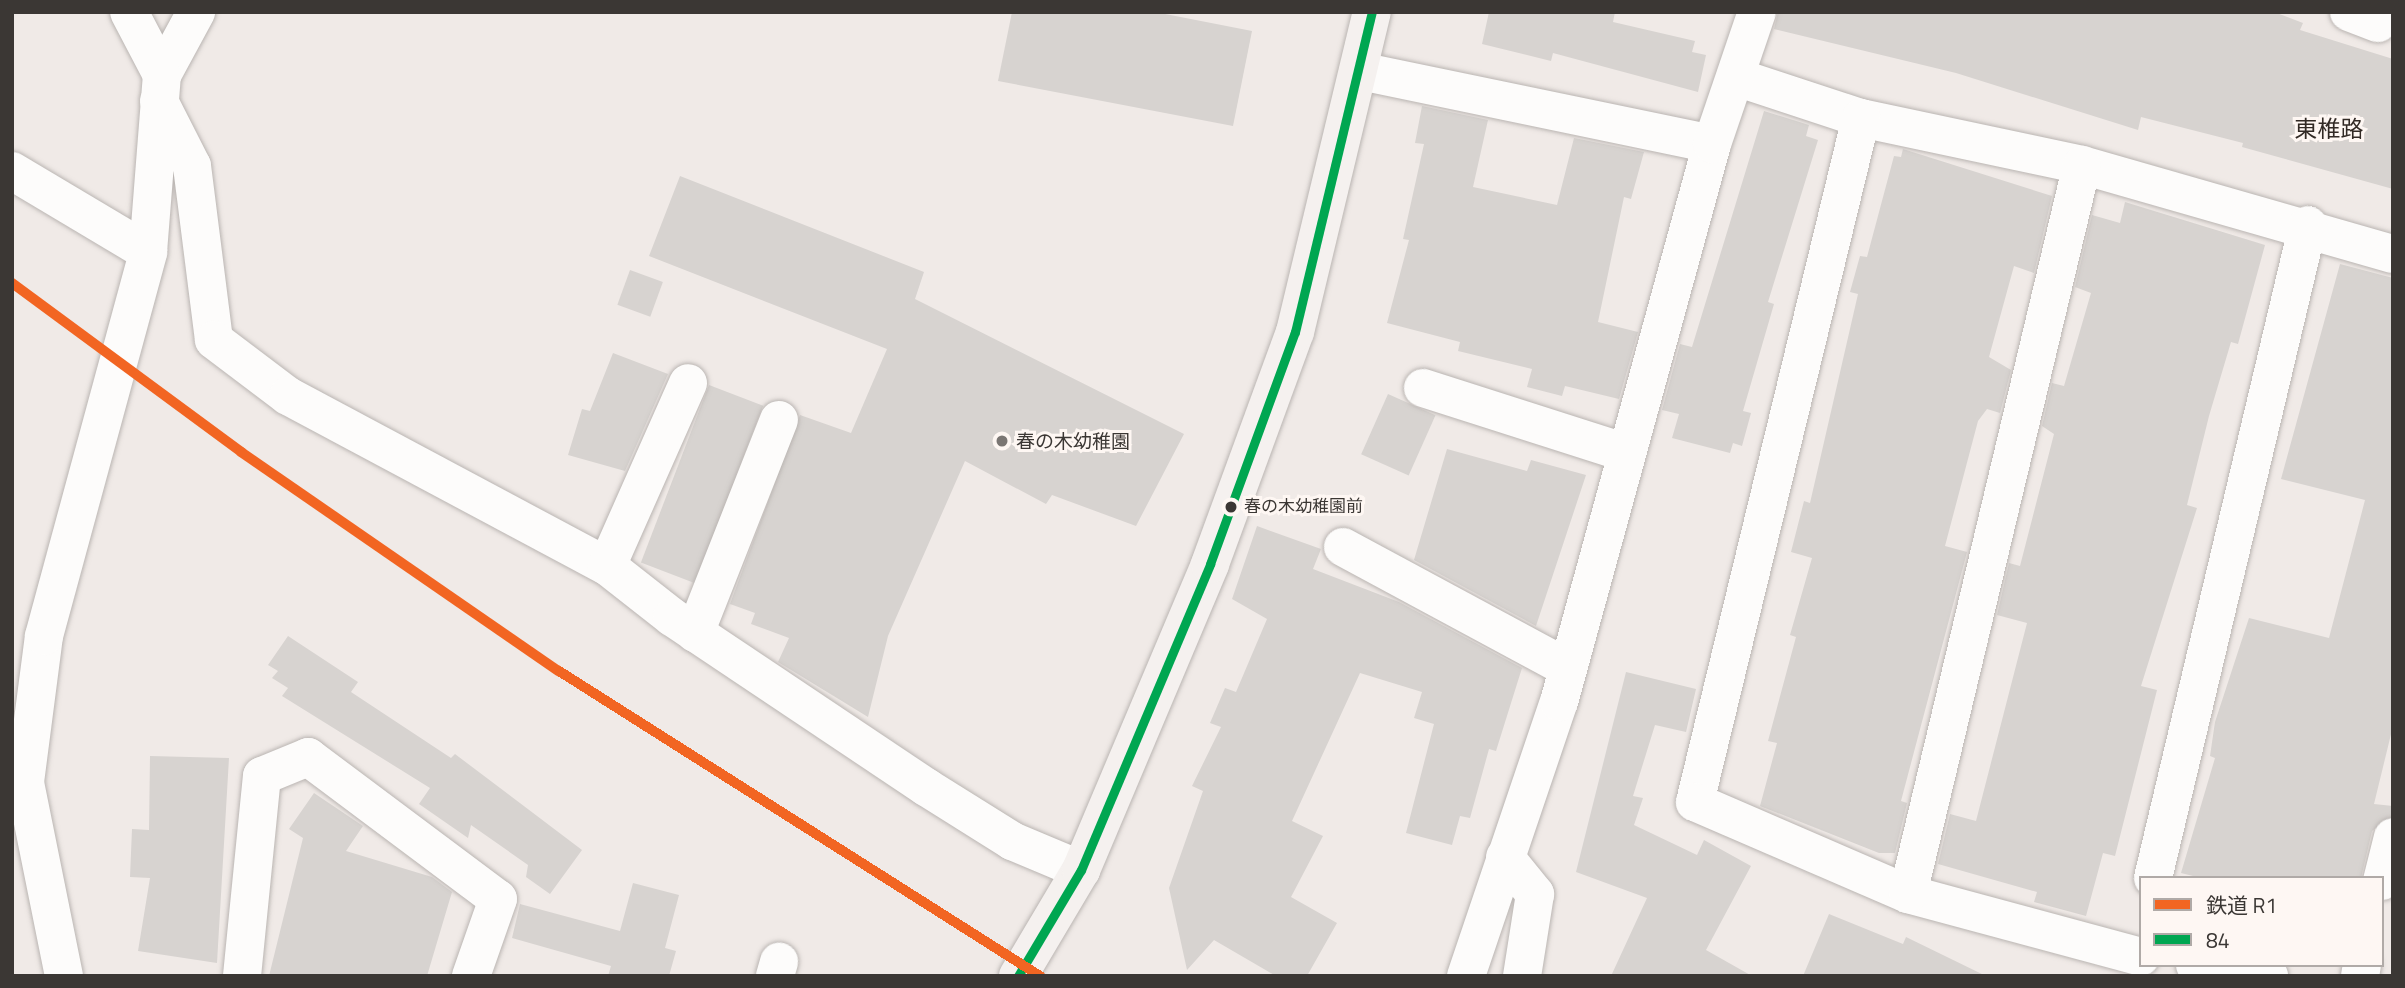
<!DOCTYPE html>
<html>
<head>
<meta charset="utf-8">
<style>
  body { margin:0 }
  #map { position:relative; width:2405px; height:988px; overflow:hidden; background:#f0eae7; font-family:"Titillium Web","Noto Sans JP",sans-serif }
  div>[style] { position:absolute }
  .building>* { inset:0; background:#d7d3d0; transform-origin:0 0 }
  .roads { filter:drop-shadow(0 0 2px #bab5b2) drop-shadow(0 0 2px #bab5b2) }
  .minor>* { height:38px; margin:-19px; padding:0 19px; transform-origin:19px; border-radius:19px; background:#fdfcfb }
  .major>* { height:38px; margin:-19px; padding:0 19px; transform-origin:19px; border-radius:19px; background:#f5f1ef }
  .bus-1>* { height:9px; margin:-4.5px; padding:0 4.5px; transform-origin:4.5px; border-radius:4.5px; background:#00a651 }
  .rail-1>* { height:10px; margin:-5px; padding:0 5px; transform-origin:5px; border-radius:5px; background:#f26522 }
  .dots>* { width:19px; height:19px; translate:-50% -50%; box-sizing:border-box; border:4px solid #fef7f3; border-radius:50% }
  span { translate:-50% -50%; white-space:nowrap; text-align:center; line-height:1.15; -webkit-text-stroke:6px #fef7f3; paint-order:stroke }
  .bus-label { font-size:17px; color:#3b3734 }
  .left { translate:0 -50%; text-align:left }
  .poi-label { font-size:19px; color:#3b3734 }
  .quarter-label { font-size:23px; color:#322a25 }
  .frame { position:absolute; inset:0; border:14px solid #3b3734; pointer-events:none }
  .legend { position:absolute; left:2139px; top:876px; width:245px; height:91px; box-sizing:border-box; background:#fef7f3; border:2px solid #b0aaa7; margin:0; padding:9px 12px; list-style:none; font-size:21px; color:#3b3734 }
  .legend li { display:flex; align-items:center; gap:14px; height:35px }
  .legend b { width:35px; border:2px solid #b0aaa7 }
</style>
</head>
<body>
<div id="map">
  <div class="building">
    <div style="clip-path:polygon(1012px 12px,1155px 12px,1252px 31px,1233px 126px,998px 81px)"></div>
    <div style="clip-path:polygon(1489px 12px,1615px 12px,1613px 22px,1695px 41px,1692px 52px,1706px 55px,1698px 92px,1553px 53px,1551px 61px,1482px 44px)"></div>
    <div style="clip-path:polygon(1778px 12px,2274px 12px,2303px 23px,2300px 30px,2393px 59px,2393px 189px,2242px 147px,2243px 143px,2141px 117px,2138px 130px,1956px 73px,1774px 29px)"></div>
    <div style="clip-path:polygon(1422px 106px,1488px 120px,1473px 187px,1557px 205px,1574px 138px,1644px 152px,1631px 199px,1624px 197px,1598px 322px,1638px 332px,1619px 399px,1565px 386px,1562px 396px,1527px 387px,1532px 369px,1458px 351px,1460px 342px,1387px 323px,1409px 240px,1403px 239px,1424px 144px,1415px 143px)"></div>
    <div style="clip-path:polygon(1764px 111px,1809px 125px,1806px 136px,1818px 140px,1768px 302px,1774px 304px,1743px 411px,1751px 413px,1742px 446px,1733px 443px,1730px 453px,1672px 438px,1679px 414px,1662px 410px,1680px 344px,1692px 347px)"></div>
    <div style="clip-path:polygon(1903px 149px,2052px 196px,2034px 273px,2014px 266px,1989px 357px,2011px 370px,2000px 413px,1987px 409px,1978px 421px,1945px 546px,1967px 552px,1901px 801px,1907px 803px,1895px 853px,1879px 853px,1760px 806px,1777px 743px,1768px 741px,1796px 637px,1790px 635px,1812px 558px,1791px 552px,1804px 501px,1810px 503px,1858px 294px,1850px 292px,1860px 256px,1867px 257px,1894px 156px,1901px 157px)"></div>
    <div style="clip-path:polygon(680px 176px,924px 272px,915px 299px,1184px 434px,1136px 526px,1052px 495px,1046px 504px,965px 461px,888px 636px,868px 717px,778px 662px,789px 638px,751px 624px,755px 613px,730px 604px,800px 415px,851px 433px,887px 349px,649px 256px)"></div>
    <div style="clip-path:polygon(2125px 202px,2265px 245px,2238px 344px,2231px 342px,2209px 416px,2187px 505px,2197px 508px,2141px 686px,2157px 690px,2115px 856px,2103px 853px,2086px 916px,2034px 902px,2037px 892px,1938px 864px,1950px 814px,1976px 821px,2027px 623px,1997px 615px,2009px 563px,2020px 566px,2054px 434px,2042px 426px,2052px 383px,2064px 386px,2091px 293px,2075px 287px,2092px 215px,2120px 223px)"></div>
    <div style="clip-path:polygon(2340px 264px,2393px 278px,2393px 726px,2374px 804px,2393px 806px,2393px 816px,2372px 831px,2361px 878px,2201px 878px,2181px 873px,2215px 758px,2210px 756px,2215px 722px,2249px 618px,2329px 638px,2365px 500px,2281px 479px)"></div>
    <div style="left:630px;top:270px;width:35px;height:37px;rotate:20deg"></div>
    <div style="clip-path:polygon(613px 353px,668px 374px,625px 471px,568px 455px,582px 409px,590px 411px)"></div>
    <div style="left:709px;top:385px;width:58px;height:190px;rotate:21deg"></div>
    <div style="left:1388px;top:394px;width:52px;height:66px;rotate:24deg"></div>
    <div style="clip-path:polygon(1447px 449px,1527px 471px,1531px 460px,1586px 475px,1536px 626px,1414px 560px)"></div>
    <div style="clip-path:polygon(1257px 526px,1321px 549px,1313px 569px,1399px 602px,1522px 668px,1496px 751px,1489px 749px,1470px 818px,1460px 816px,1452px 845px,1406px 833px,1434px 724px,1414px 718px,1422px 692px,1360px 673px,1292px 821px,1323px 836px,1291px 897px,1337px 923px,1307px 976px,1276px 976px,1214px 940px,1187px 970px,1169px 888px,1203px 791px,1192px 786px,1221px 727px,1210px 723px,1225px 688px,1236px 692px,1267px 619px,1232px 599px)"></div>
    <div style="clip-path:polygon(288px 636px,358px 682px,351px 692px,451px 758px,455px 754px,582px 850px,550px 894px,526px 877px,528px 865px,471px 825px,468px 838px,419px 804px,430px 788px,282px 696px,288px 688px,272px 678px,278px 671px,268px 665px)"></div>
    <div style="clip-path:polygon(1626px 672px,1696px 689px,1686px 732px,1655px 725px,1633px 796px,1643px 798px,1634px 825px,1697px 855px,1704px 840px,1751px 866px,1706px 950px,1752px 976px,1611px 976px,1647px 898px,1576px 872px)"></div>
    <div style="clip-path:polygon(150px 756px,229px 758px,217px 963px,138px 951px,150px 878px,130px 877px,132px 829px,149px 830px)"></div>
    <div style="clip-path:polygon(314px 793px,363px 826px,346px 851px,432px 877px,452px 892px,427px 976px,269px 976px,303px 838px,289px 829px)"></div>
    <div style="clip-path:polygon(633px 883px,679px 895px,665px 948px,676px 951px,669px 976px,608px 976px,611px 966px,512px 938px,520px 904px,620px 931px)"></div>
    <div style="clip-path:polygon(1829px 914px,1903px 944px,1906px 937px,1986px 976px,1803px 976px)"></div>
  </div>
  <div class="roads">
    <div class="minor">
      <div style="left:2349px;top:12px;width:31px;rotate:21deg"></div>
      <div style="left:1360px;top:71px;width:359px;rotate:11.7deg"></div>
      <div style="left:162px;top:75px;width:72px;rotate:-61.6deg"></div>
      <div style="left:1736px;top:77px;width:132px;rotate:18.2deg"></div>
      <div style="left:1861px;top:118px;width:226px;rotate:12deg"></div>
      <div style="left:2082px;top:165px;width:323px;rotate:16deg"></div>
      <div style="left:159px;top:101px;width:73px;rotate:63.1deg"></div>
      <div style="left:192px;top:166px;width:175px;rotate:82.8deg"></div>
      <div style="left:214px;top:340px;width:93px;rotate:37.1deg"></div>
      <div style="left:288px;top:396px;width:361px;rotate:28.1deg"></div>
      <div style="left:607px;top:566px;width:83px;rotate:38.1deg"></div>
      <div style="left:672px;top:617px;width:306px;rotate:33.8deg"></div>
      <div style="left:926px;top:787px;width:102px;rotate:32.1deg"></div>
      <div style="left:1012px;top:841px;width:75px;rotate:22.8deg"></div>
      <div style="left:1861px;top:118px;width:704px;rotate:103.64deg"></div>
      <div style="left:1695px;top:802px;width:232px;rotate:23.4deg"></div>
      <div style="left:1908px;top:894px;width:241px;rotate:15.1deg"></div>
      <div style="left:12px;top:171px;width:158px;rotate:30.8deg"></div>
      <div style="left:1423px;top:388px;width:214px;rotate:17.7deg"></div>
      <div style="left:1343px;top:547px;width:255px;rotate:28.3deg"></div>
      <div style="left:607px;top:566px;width:200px;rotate:-66.1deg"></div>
      <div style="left:695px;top:633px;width:229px;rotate:-68.5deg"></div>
      <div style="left:1505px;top:857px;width:48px;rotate:51deg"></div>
      <div style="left:1535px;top:894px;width:83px;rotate:99deg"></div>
      <div style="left:2153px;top:878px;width:671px;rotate:-76.65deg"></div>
      <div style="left:2382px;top:881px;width:45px;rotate:-76deg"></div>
      <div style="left:1908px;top:894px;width:749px;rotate:-76.58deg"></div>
      <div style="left:2195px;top:965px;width:75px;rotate:8.5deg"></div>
      <div style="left:64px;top:976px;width:198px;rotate:-101.4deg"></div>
      <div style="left:25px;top:782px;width:147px;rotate:-82.6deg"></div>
      <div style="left:44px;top:636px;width:398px;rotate:-74.8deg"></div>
      <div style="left:148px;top:252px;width:178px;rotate:-85.5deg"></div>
      <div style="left:162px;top:75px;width:71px;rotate:-117.6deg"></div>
      <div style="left:242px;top:976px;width:201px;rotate:-84.3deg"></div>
      <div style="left:262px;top:776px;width:50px;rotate:-22.4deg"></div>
      <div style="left:308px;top:757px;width:237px;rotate:36.8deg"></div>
      <div style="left:498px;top:899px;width:82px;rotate:109.3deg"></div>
      <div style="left:775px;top:976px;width:15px;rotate:-74deg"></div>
      <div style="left:1466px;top:976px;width:289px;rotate:-71.3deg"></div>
      <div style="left:1559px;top:702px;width:579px;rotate:-74.67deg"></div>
      <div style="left:1712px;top:144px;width:139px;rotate:-71.2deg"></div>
      <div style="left:2360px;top:976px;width:11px;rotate:-80deg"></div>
    </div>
    <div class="major">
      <div style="left:1018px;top:976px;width:123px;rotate:-59.3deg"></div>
      <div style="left:1081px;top:870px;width:332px;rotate:-67.1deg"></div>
      <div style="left:1210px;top:564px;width:247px;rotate:-69.9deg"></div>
      <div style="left:1295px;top:332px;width:329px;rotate:-76.5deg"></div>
    </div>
  </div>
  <div class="bus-1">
    <div style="left:1018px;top:976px;width:123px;rotate:-59.3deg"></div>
    <div style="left:1081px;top:870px;width:332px;rotate:-67.1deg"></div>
    <div style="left:1210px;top:564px;width:247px;rotate:-69.9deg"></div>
    <div style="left:1295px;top:332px;width:329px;rotate:-76.5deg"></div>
  </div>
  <div class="rail-1">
    <div style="left:12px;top:283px;width:285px;rotate:36.4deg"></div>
    <div style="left:241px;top:452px;width:386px;rotate:34.6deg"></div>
    <div style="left:559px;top:671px;width:570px;rotate:32.38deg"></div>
  </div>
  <div class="dots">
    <div style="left:1002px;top:441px;background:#7a7673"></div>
    <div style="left:1231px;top:507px;background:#3b3734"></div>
  </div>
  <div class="bus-label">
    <span class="left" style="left:1244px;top:507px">春の木幼稚園前</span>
  </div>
  <div class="poi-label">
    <span class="left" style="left:1016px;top:441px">春の木幼稚園</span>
  </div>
  <div class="quarter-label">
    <span style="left:2329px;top:129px">東椎路</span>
  </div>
  <div class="frame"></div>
  <ul class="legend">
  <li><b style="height:9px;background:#f26522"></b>鉄道 R1</li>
  <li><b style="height:9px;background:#00a651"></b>84</li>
  </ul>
</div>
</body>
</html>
